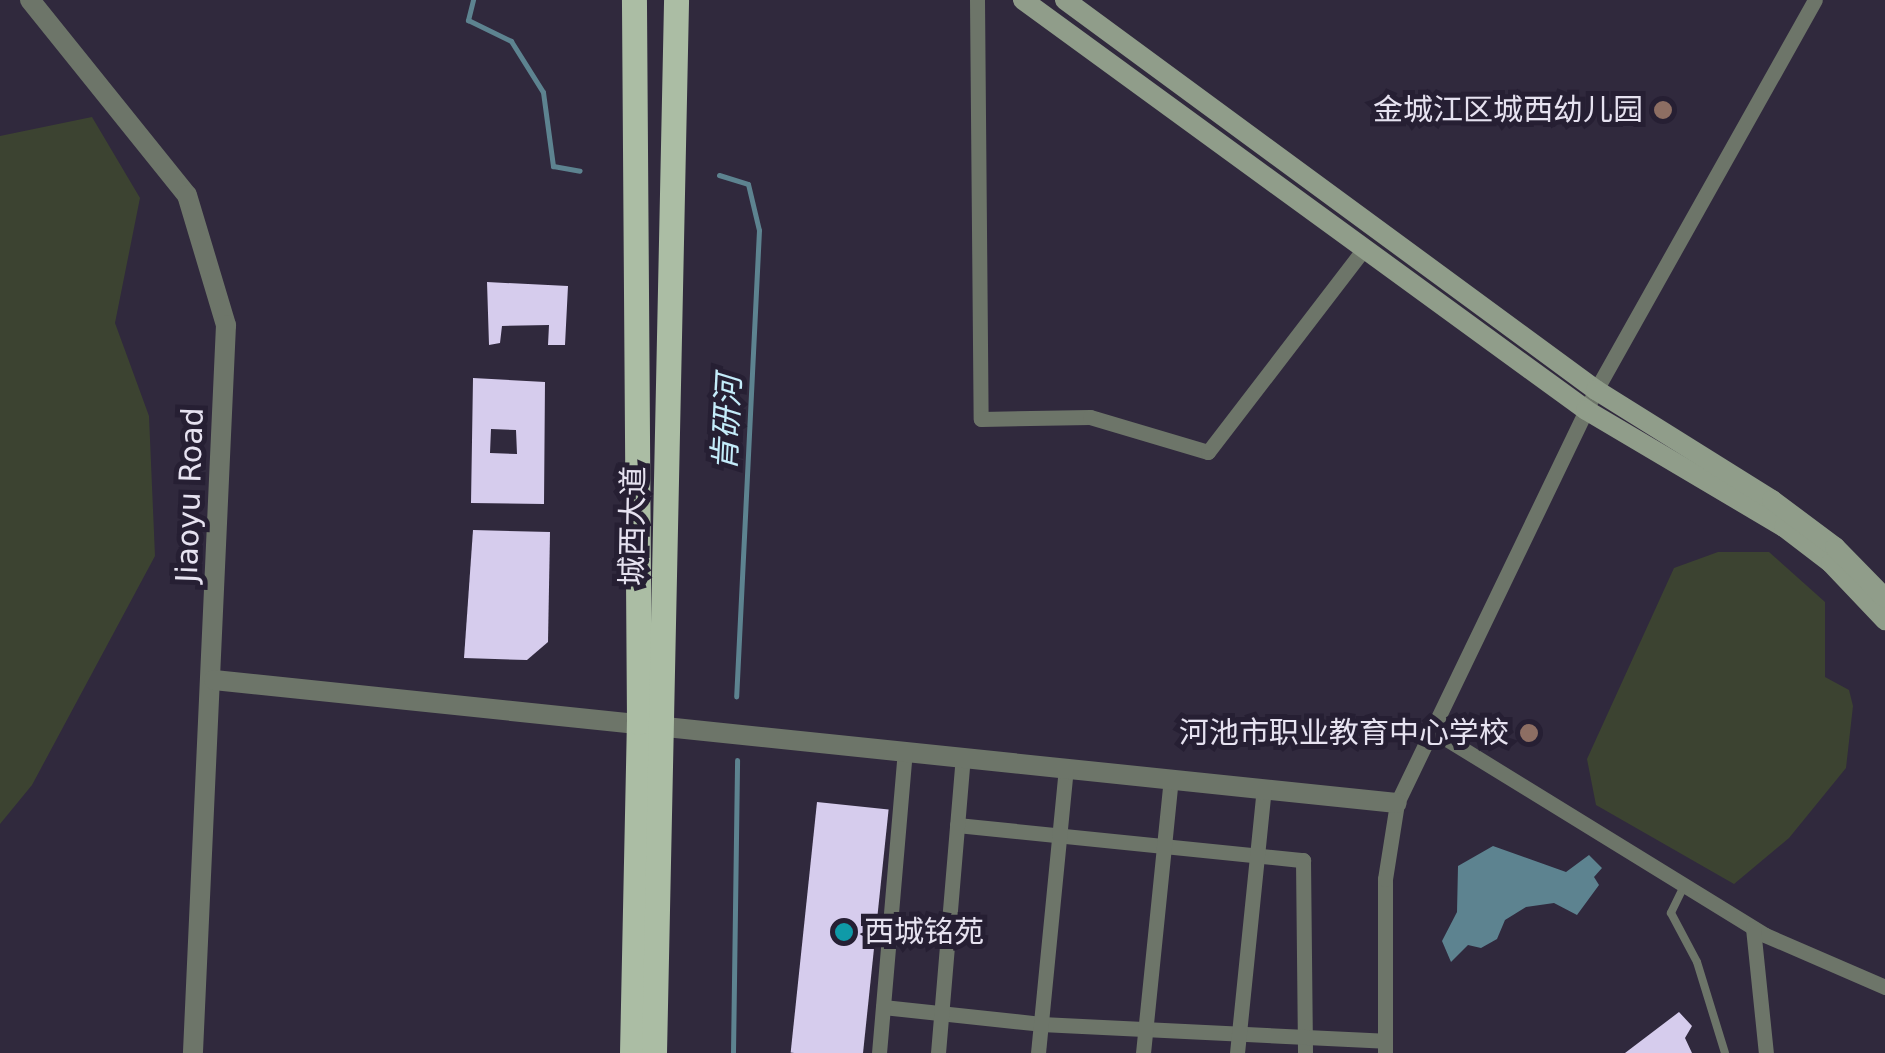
<!DOCTYPE html>
<html>
<head>
<meta charset="utf-8">
<style>
  body { margin:0 }
  #map { position:relative; width:1885px; height:1053px; overflow:hidden; background:#30293d; font-family:"DejaVu Sans","Noto Sans SC",sans-serif }
  div>[style] { position:absolute }
  .green>* { inset:0; background:#3c4331 }
  .water>* { inset:0; background:#5d8390 }
  .stream>* { height:5px; margin:-2.5px; padding:0 2.5px; transform-origin:2.5px; border-radius:2.5px; background:#5d8390 }
  .building>* { inset:0; background:#d6cced; transform-origin:0 0 }
  .service>* { height:8px; margin:-4px; padding:0 4px; transform-origin:4px; border-radius:4px; background:#6d7569 }
  .minor>* { height:15px; margin:-7.5px; padding:0 7.5px; transform-origin:7.5px; border-radius:7.5px; background:#6d7569 }
  .tertiary>* { height:20px; margin:-10px; padding:0 10px; transform-origin:10px; border-radius:10px; background:#6d7569 }
  .secondary>* { height:20px; margin:-10px; padding:0 10px; transform-origin:10px; border-radius:10px; background:#909d8a }
  .primary>* { height:25px; margin:-12.5px; padding:0 12.5px; transform-origin:12.5px; border-radius:12.5px; background:#abbda4 }
  .dots>* { width:28px; height:28px; translate:-50% -50%; box-sizing:border-box; border:5px solid #261f33; border-radius:50% }
  span { translate:-50% -50%; white-space:nowrap; text-align:center; line-height:1.15; -webkit-text-stroke:10px #261f33; paint-order:stroke }
  .poi-label { font-size:30px; color:#e6e2f0 }
  .right { translate:-100% -50%; text-align:right }
  .left { translate:0 -50%; text-align:left }
  .street-label { font-size:30px; color:#e6e2f0 }
  .water-label { font-size:32px; color:#c4ecfa; font-style:italic }
</style>
</head>
<body>
<div id="map">
  <div class="green">
    <div style="clip-path:polygon(92px 117px,140px 198px,115px 323px,149px 416px,155px 556px,32px 785px,0 824px,0 136px)"></div>
    <div style="clip-path:polygon(1718px 552px,1769px 552px,1825px 602px,1825px 677px,1849px 690px,1853px 706px,1846px 768px,1789px 838px,1734px 884px,1596px 805px,1587px 759px,1674px 568px)"></div>
  </div>
  <div class="water">
    <div style="clip-path:polygon(1493px 846px,1566px 872px,1589px 855px,1602px 868px,1594px 877px,1599px 885px,1577px 915px,1554px 903px,1526px 907px,1505px 920px,1497px 939px,1481px 948px,1468px 945px,1451px 962px,1442px 941px,1457px 912px,1458px 866px)"></div>
  </div>
  <div class="stream">
    <div style="left:473px;top:0;width:21px;rotate:104deg"></div>
    <div style="left:468px;top:20px;width:48px;rotate:26deg"></div>
    <div style="left:511px;top:41px;width:60px;rotate:57.9deg"></div>
    <div style="left:543px;top:92px;width:75px;rotate:82.3deg"></div>
    <div style="left:553px;top:166px;width:27px;rotate:10deg"></div>
    <div style="left:719px;top:175px;width:30px;rotate:17deg"></div>
    <div style="left:748px;top:184px;width:47px;rotate:76.6deg"></div>
    <div style="left:759px;top:230px;width:467px;rotate:92.8deg"></div>
    <div style="left:733px;top:1053px;width:293px;rotate:-89.2deg"></div>
  </div>
  <div class="building">
    <div style="clip-path:polygon(487px 282px,568px 286px,565px 345px,548px 345px,549px 325px,502px 326px,500px 343px,489px 345px)"></div>
    <div style="clip-path:polygon(evenodd,473px 378px,545px 382px,544px 504px,471px 503px,473px 378px,491px 429px,516px 430px,517px 454px,490px 453px,491px 429px)"></div>
    <div style="clip-path:polygon(473px 530px,550px 532px,548px 642px,527px 660px,464px 658px)"></div>
    <div style="left:817px;top:802px;width:72px;height:252px;rotate:6deg"></div>
    <div style="clip-path:polygon(1679px 1012px,1692px 1026px,1685px 1038px,1692px 1053px,1625px 1053px)"></div>
  </div>
  <div class="service">
    <div style="left:1684px;top:886px;width:30px;rotate:116deg"></div>
    <div style="left:1671px;top:913px;width:55px;rotate:62deg"></div>
    <div style="left:1697px;top:962px;width:95px;rotate:72.9deg"></div>
  </div>
  <div class="minor">
    <div style="left:977px;top:0;width:419px;rotate:89.5deg"></div>
    <div style="left:981px;top:419px;width:109px;rotate:-1.1deg"></div>
    <div style="left:1090px;top:417px;width:123px;rotate:16.5deg"></div>
    <div style="left:1208px;top:452px;width:256px;rotate:-52.5deg"></div>
    <div style="left:1432px;top:730px;width:391px;rotate:31.6deg"></div>
    <div style="left:1765px;top:935px;width:131px;rotate:23.4deg"></div>
    <div style="left:957px;top:825px;width:348px;rotate:5.8deg"></div>
    <div style="left:1303px;top:860px;width:193px;rotate:89.4deg"></div>
    <div style="left:1753px;top:928px;width:126px;rotate:84.1deg"></div>
    <div style="left:883px;top:1007px;width:159px;rotate:6.1deg"></div>
    <div style="left:1041px;top:1024px;width:344px;rotate:2.8deg"></div>
    <div style="left:879px;top:1053px;width:303px;rotate:-85.1deg"></div>
    <div style="left:938px;top:1053px;width:297px;rotate:-85.2deg"></div>
    <div style="left:1038px;top:1053px;width:286px;rotate:-84.4deg"></div>
    <div style="left:1143px;top:1053px;width:275px;rotate:-84.2deg"></div>
    <div style="left:1237px;top:1053px;width:265px;rotate:-84.2deg"></div>
    <div style="left:1385px;top:1053px;width:174px;rotate:-90deg"></div>
    <div style="left:1385px;top:879px;width:77px;rotate:-81deg"></div>
    <div style="left:1397px;top:803px;width:458px;rotate:-64.3deg"></div>
    <div style="left:1596px;top:390px;width:447px;rotate:-60.7deg"></div>
  </div>
  <div class="tertiary">
    <div style="left:30px;top:0;width:250px;rotate:51.2deg"></div>
    <div style="left:187px;top:195px;width:136px;rotate:73.3deg"></div>
    <div style="left:226px;top:325px;width:729px;rotate:92.6deg"></div>
    <div style="left:214px;top:680px;width:1189px;rotate:5.94deg"></div>
  </div>
  <div class="secondary">
    <div style="left:1023px;top:0;width:696px;rotate:36.06deg"></div>
    <div style="left:1586px;top:410px;width:230px;rotate:30.6deg"></div>
    <div style="left:1784px;top:527px;width:59px;rotate:37.5deg"></div>
    <div style="left:1831px;top:563px;width:79px;rotate:46.5deg"></div>
    <div style="left:1065px;top:0;width:659px;rotate:36.3deg"></div>
    <div style="left:1596px;top:390px;width:208px;rotate:32deg"></div>
    <div style="left:1772px;top:500px;width:79px;rotate:36.7deg"></div>
    <div style="left:1835px;top:547px;width:71px;rotate:45.6deg"></div>
  </div>
  <div class="primary">
    <div style="left:632px;top:1053px;width:331px;rotate:-88.8deg"></div>
    <div style="left:639px;top:722px;width:722px;rotate:-90.4deg"></div>
    <div style="left:654px;top:1053px;width:1053px;rotate:-88.8deg"></div>
  </div>
  <div class="dots">
    <div style="left:1663px;top:110px;background:#8d6e63"></div>
    <div style="left:1529px;top:733px;background:#8d6e63"></div>
    <div style="left:844px;top:932px;background:#0f9aa8"></div>
  </div>
  <div class="poi-label">
    <span class="right" style="left:1643px;top:110px">金城江区城西幼儿园</span>
    <span class="right" style="left:1509px;top:733px">河池市职业教育中心学校</span>
    <span class="left" style="left:864px;top:932px">西城铭苑</span>
  </div>
  <div class="street-label">
    <span style="left:190px;top:495px;rotate:-88deg">Jiaoyu Road</span>
    <span style="left:633px;top:526px;rotate:-89deg">城西大道</span>
  </div>
  <div class="water-label">
    <span style="left:727px;top:423px;rotate:-87deg">肯研河</span>
  </div>
</div>
</body>
</html>
